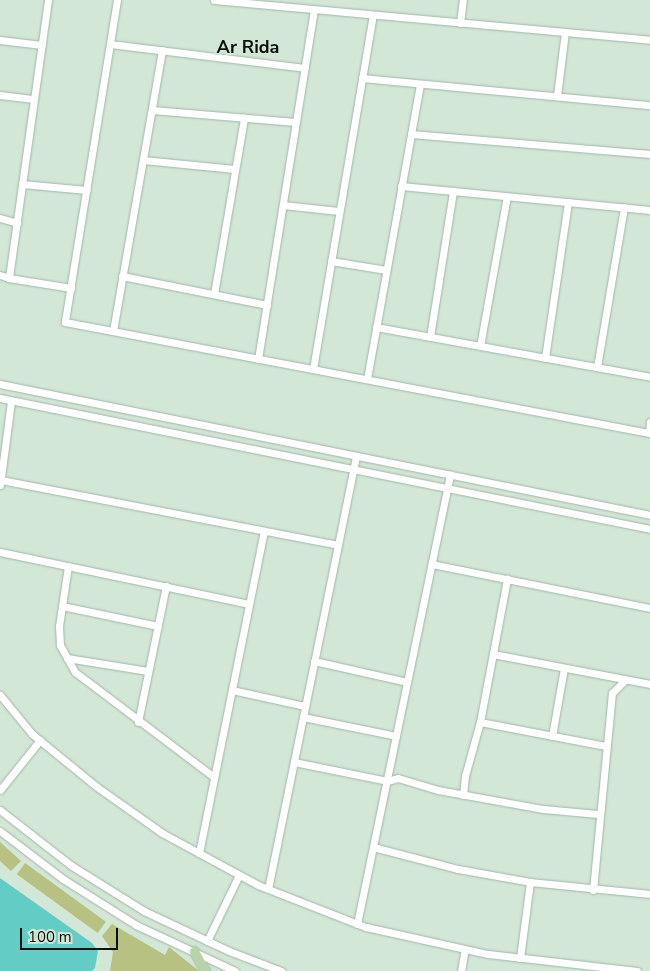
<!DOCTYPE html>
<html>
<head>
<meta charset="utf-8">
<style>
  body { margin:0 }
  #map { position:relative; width:650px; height:971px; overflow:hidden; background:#d3e7d7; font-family:"Nunito Sans",sans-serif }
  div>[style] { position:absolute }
  .green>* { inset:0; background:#b7c181; transform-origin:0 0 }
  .water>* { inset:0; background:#63cdc5 }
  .roads { filter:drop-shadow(0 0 1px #a3b6a7) drop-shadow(0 0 1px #a3b6a7) }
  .minor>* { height:7px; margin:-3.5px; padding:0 3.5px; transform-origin:3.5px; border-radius:3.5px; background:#fff }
  .major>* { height:9px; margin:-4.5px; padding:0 4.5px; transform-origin:4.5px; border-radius:4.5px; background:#b9d3a9 }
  span { translate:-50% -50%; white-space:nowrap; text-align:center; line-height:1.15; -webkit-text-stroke:4px #d3e7d7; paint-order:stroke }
  .neighbourhood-label { font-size:18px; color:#09100b; font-weight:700 }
  .scale { position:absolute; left:20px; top:928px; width:98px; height:22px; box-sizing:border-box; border:2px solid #09100b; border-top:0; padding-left:6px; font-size:15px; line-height:18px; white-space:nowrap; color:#09100b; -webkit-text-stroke:4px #d3e7d7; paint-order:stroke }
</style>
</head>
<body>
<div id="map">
  <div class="green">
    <div style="clip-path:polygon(0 842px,21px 861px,11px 871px,0 861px)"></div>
    <div style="left:25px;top:863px;width:100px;height:14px;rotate:36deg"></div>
    <div style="clip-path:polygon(112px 924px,165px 955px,169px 947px,199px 971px,110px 971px,113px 952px,102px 936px)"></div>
  </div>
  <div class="water">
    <div style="clip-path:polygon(0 878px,92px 943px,98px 951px,95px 968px,92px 971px,0 971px)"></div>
  </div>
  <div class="roads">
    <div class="minor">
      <div style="left:48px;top:0;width:281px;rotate:98deg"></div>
      <div style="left:9px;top:278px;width:63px;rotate:9.2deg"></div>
      <div style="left:117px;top:0;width:326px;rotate:99.2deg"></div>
      <div style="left:65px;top:322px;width:594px;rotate:10.76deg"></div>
      <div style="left:649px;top:433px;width:11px;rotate:-85deg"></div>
      <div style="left:214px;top:0;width:438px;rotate:5.2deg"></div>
      <div style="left:460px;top:23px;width:23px;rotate:-83deg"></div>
      <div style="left:0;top:40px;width:42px;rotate:6.8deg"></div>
      <div style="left:110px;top:44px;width:196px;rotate:7deg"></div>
      <div style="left:362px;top:78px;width:289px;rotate:5.4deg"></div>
      <div style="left:0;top:95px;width:34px;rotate:7deg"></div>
      <div style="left:557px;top:96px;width:64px;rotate:-82.9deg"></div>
      <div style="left:152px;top:110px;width:144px;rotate:4.8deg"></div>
      <div style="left:411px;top:134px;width:240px;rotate:4.8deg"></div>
      <div style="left:143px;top:160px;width:92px;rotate:5.6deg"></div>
      <div style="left:22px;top:184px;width:65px;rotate:5.3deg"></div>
      <div style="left:401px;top:186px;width:250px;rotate:5.5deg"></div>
      <div style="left:283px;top:205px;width:56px;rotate:6.1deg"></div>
      <div style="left:0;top:218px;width:18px;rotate:16deg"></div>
      <div style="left:331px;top:261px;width:56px;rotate:9.3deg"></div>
      <div style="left:0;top:275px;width:9px;rotate:18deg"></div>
      <div style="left:122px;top:276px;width:148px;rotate:11.3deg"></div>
      <div style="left:214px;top:294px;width:179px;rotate:-80.3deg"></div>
      <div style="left:376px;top:327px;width:279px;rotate:10.3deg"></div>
      <div style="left:113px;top:331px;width:285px;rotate:-80.1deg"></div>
      <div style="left:430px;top:337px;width:148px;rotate:-81deg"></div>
      <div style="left:480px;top:346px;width:152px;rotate:-79.8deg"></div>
      <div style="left:545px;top:358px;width:158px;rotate:-81.6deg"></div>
      <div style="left:258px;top:359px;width:353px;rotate:-80.9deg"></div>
      <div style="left:597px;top:367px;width:162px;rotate:-80.4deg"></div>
      <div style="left:313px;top:369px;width:358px;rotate:-80.4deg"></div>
      <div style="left:367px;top:379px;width:300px;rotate:-79.8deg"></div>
      <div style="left:0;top:384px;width:663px;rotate:11.39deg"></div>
      <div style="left:0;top:398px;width:663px;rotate:11.39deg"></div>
      <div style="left:1px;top:480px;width:343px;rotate:10.9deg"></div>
      <div style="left:0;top:485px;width:85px;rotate:-82.5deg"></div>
      <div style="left:0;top:552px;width:254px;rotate:11.8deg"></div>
      <div style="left:432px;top:564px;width:222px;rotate:11.4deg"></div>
      <div style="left:68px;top:566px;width:61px;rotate:98.5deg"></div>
      <div style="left:59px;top:626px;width:19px;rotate:87deg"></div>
      <div style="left:60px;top:645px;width:31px;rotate:61deg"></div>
      <div style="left:75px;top:672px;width:174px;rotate:37.1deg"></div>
      <div style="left:62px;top:606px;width:98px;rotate:11.8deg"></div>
      <div style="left:493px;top:654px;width:160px;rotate:10.8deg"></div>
      <div style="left:67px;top:658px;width:82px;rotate:9.1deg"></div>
      <div style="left:314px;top:661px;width:95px;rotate:12.7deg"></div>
      <div style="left:232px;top:690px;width:75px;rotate:12.4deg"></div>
      <div style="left:0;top:695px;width:50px;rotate:50.6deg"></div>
      <div style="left:32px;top:734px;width:84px;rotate:39.2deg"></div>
      <div style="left:97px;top:787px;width:80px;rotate:35.3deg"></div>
      <div style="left:162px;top:833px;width:109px;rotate:28.4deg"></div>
      <div style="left:258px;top:885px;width:116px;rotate:21.3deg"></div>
      <div style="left:366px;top:927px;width:125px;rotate:12.5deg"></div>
      <div style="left:488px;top:954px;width:150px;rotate:6.5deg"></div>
      <div style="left:303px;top:717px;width:95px;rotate:11.5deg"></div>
      <div style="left:138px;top:722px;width:139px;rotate:-78.4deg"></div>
      <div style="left:480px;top:722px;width:128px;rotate:10.8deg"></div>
      <div style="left:552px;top:736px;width:69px;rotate:-80deg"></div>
      <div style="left:294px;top:762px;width:95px;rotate:11.5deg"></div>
      <div style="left:387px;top:781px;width:11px;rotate:-15deg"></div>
      <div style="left:398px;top:778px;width:42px;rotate:16.7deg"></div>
      <div style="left:438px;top:790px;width:107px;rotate:10.3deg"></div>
      <div style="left:543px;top:809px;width:55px;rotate:5.2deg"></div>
      <div style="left:0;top:790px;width:64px;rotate:-51.3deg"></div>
      <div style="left:463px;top:795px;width:19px;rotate:-84deg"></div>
      <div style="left:465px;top:776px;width:56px;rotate:-74.5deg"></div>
      <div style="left:480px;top:722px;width:146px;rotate:-79.3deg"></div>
      <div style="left:0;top:810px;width:91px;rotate:37.9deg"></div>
      <div style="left:72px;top:866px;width:85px;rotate:32deg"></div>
      <div style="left:144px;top:911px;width:94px;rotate:25.2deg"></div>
      <div style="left:229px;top:951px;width:56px;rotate:21deg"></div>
      <div style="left:0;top:831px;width:79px;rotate:37.3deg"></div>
      <div style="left:63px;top:879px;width:86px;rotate:32.2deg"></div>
      <div style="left:136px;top:925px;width:109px;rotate:24.9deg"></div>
      <div style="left:373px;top:847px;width:88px;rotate:14.5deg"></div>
      <div style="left:458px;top:869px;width:73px;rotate:10.2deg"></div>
      <div style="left:530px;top:882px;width:121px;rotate:5.7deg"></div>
      <div style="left:199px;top:853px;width:328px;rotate:-78.6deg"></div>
      <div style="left:268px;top:889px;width:442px;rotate:-78.5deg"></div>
      <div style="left:593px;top:890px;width:198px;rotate:-84.5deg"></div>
      <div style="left:612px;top:693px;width:17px;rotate:-45deg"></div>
      <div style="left:357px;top:924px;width:459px;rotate:-78.3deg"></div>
      <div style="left:207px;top:941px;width:73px;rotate:-64.1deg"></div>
      <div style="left:520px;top:958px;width:77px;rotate:-82.5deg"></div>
      <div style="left:461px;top:971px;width:22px;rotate:-80deg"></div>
    </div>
    <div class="major">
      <div style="left:194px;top:951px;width:23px;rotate:61deg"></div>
    </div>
  </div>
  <div class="neighbourhood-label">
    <span style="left:248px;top:47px">Ar Rida</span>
  </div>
  <div class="scale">100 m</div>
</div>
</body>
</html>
